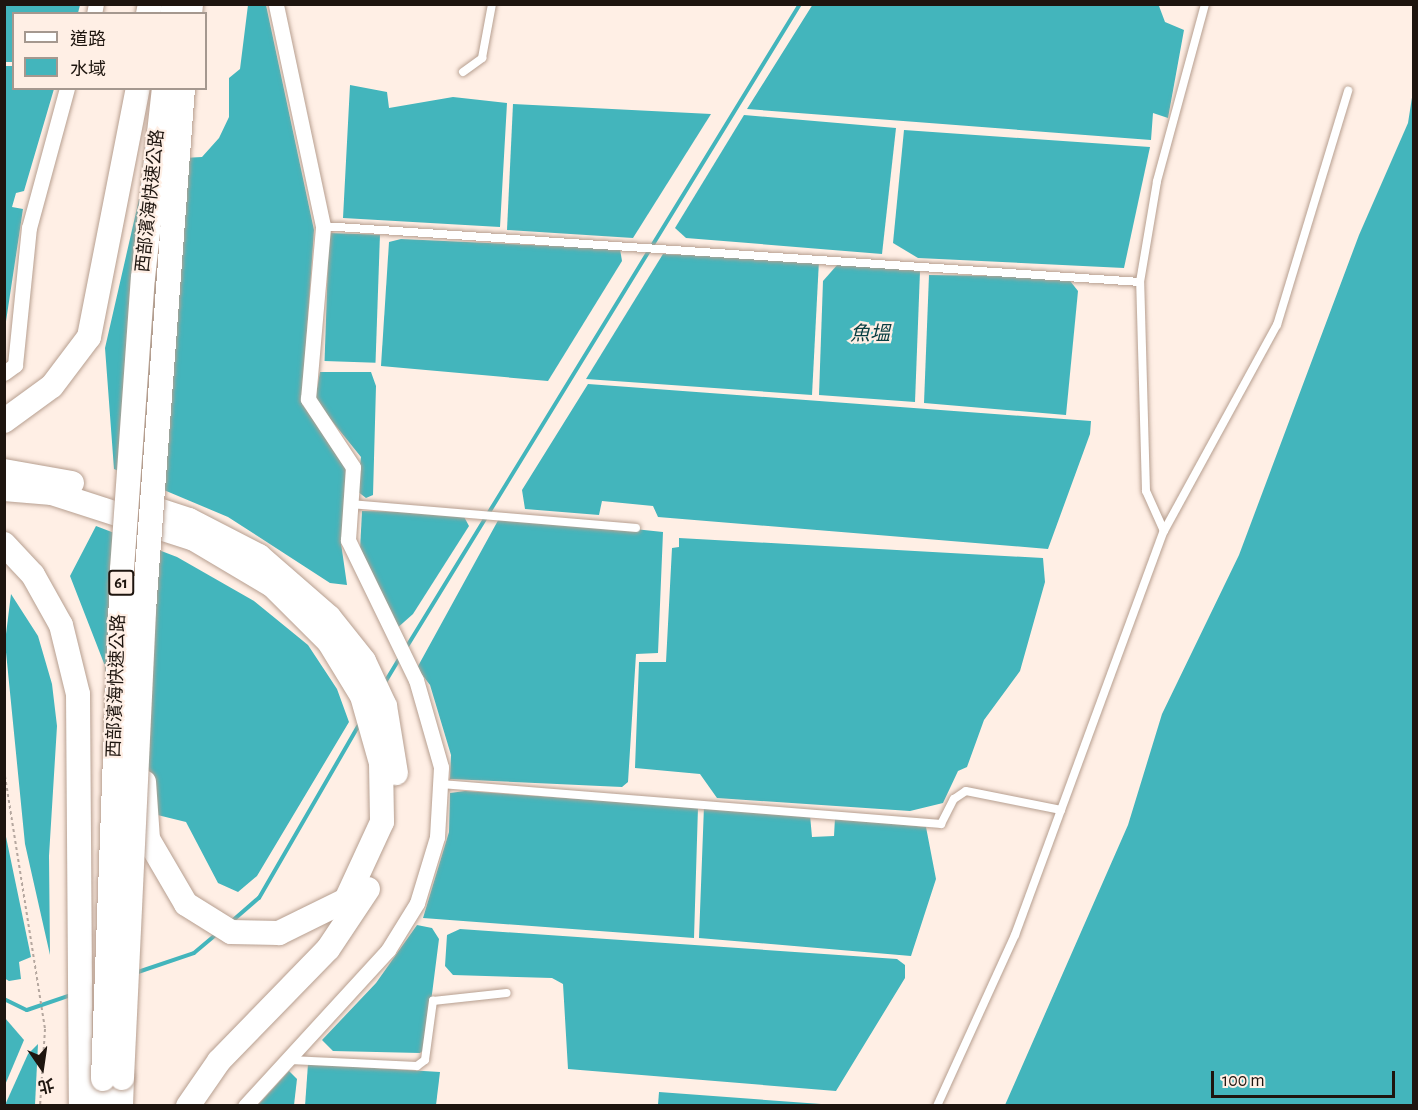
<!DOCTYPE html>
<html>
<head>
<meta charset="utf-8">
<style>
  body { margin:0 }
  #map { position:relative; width:1418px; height:1110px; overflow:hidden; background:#ffefe5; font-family:"Alegreya Sans","Noto Sans TC",sans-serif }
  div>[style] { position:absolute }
  .water>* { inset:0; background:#43b5bc; transform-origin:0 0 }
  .stream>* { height:4px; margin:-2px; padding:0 2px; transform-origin:2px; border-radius:2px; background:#43b5bc }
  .path>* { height:2px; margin-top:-1px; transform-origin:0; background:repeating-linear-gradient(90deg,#b5a79f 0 3px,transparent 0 6px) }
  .roads { filter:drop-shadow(0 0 2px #b79f90) drop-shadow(0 0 2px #b79f90) }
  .service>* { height:8px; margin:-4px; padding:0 4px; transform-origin:4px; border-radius:4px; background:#fff }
  .minor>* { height:15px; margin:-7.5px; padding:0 7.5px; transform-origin:7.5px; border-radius:7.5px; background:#fff }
  .trunk>* { height:24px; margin:-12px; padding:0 12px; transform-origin:12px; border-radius:12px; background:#fff }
  .bridges { filter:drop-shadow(0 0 2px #b79f90) drop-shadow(0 0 2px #b79f90) }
  .trunk-bridge>* { height:24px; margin:-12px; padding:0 12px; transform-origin:12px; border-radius:12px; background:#fff }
  span { translate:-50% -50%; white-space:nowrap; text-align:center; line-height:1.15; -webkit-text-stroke:4.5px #ffefe5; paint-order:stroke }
  .shield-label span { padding:2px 4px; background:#ffefe5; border:2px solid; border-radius:4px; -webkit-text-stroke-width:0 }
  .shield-label { font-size:16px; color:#1e150f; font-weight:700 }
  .street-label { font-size:18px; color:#1e150f }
  .water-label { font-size:20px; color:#0a3f42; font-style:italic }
  .frame { position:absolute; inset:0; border:6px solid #1e150f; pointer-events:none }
  .legend { position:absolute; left:12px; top:12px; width:195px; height:78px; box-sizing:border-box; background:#ffefe5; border:2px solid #a5988f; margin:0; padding:8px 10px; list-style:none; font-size:18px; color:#1e150f }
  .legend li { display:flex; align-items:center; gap:12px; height:30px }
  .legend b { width:30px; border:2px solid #a5988f }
  .north { position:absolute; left:12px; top:1038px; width:60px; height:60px; -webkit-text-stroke:4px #ffefe5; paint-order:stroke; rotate:167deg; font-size:16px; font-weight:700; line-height:24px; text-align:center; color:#1e150f }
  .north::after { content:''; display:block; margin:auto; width:21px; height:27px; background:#1e150f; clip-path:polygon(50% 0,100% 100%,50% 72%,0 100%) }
  .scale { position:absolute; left:1211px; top:1071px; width:184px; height:27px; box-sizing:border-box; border:3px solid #1e150f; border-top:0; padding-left:8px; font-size:18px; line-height:21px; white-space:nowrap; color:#1e150f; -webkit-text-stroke:4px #ffefe5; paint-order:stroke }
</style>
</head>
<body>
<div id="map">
  <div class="water">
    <div style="clip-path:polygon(813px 4px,1159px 6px,1165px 22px,1184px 30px,1168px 118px,1153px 113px,1151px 140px,747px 109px)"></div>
    <div style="clip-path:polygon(4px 5px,5px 4px,80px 5px,78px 13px,14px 14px,13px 62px,5px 62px)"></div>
    <div style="clip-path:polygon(248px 5px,266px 5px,314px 230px,302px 404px,348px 468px,341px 543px,347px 585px,330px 583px,228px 517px,114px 469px,105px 348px,148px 160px,202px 157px,219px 138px,229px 117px,229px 78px,240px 69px)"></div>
    <div style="clip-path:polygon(5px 66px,13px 66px,14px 88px,54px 89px,24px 191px,16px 193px,12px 207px,23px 209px,5px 328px)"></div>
    <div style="clip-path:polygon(350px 85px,387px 92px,389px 108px,453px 97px,507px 103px,500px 227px,343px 218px)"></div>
    <div style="clip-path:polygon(1413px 91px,1413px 1105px,1005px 1105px,1128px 825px,1162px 714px,1239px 555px,1359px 235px,1408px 123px)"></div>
    <div style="clip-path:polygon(513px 104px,711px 114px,633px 238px,507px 230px)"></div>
    <div style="clip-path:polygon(744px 115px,896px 128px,882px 254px,686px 238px,675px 228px)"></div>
    <div style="clip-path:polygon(904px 130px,1150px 147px,1124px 268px,918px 258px,893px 243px)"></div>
    <div style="left:329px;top:233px;width:51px;height:128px;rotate:2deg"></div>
    <div style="clip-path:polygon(401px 239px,620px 249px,622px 261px,548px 381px,381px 366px,389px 242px)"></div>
    <div style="clip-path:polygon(663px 254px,819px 260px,812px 395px,586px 379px)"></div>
    <div style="clip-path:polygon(838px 264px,920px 271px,915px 402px,819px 395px,823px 281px)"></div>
    <div style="clip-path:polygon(929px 275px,1067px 277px,1078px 291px,1066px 415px,924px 403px)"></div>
    <div style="clip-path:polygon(320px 372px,371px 372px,376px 386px,373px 495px,366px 498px,357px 491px,361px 457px,315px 400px)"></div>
    <div style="clip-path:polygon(588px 384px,1091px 421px,1090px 434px,1048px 549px,658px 517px,653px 506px,602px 501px,599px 515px,525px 509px,522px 490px)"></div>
    <div style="clip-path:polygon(362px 511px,462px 513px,469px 526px,413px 614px,395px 630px,360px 550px)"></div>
    <div style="clip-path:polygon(501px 515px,663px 532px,658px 653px,636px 654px,628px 782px,622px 787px,450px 779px,451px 755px,430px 685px,417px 668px)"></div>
    <div style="clip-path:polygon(96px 526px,177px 557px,254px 601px,308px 645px,337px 689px,349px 722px,257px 876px,238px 892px,218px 883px,186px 822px,125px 807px,105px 666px,70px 576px)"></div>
    <div style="clip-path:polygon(679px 538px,1043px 558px,1045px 582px,1020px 671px,984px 720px,967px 767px,958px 771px,943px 803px,910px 811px,717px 798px,700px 774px,635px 768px,639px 662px,666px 662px,672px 548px,679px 547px)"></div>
    <div style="clip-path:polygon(11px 594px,38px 636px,52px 684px,57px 726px,49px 856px,50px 955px,25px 844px,5px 642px)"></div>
    <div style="clip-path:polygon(465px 791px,698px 807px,694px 938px,423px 918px,449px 832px,450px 793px)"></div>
    <div style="clip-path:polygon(704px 806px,810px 815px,812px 837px,834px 836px,835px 818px,926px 827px,936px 879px,911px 956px,699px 938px)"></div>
    <div style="clip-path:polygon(5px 832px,31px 957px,19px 962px,21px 979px,9px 981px,4px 978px)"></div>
    <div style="clip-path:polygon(417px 925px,432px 928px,439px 939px,425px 1049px,420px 1053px,333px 1051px,322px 1040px,376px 983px)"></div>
    <div style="clip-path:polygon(460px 929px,897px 959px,905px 965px,905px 978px,836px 1091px,568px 1069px,563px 984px,552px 978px,453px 975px,445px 966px,447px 935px)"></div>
    <div style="clip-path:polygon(5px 1018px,24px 1040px,5px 1085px)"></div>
    <div style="clip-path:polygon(38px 1044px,35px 1105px,5px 1105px,28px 1054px)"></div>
    <div style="clip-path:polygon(308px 1064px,440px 1072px,436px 1105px,305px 1106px)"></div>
    <div style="clip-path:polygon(289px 1071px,297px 1079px,294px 1105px,258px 1105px)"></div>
    <div style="clip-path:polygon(659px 1092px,821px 1104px,823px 1105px,658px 1105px)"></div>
  </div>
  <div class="stream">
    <div style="left:406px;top:648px;width:755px;rotate:-58.54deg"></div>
    <div style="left:384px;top:684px;width:31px;rotate:-59deg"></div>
    <div style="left:231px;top:922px;width:37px;rotate:-41deg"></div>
    <div style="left:259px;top:898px;width:202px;rotate:-60deg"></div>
    <div style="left:135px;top:973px;width:62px;rotate:-18.7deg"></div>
    <div style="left:194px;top:953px;width:31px;rotate:-40deg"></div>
    <div style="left:4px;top:999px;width:25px;rotate:26deg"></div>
    <div style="left:27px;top:1010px;width:46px;rotate:-18.8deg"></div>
  </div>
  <div class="path">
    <div style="left:4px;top:770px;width:262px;rotate:81deg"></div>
    <div style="left:45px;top:1029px;width:77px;rotate:93.7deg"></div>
  </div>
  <div class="roads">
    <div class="service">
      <div style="left:463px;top:72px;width:24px;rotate:-36deg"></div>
      <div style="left:482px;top:58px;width:55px;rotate:-79.5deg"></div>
      <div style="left:323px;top:226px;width:819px;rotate:3.92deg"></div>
      <div style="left:351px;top:504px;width:286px;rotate:4.8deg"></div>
      <div style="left:1164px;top:531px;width:44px;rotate:-114.2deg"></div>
      <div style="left:1146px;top:491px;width:209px;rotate:-91.6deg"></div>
      <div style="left:1140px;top:282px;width:102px;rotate:-80.4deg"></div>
      <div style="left:1157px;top:181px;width:183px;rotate:-74.8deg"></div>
      <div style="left:441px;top:784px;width:502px;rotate:4.57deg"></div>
      <div style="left:941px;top:824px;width:28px;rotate:-63deg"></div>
      <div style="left:954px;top:799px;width:14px;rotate:-34deg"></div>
      <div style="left:966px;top:791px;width:97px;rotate:11.3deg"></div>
      <div style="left:290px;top:1060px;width:127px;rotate:2.7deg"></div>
      <div style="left:417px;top:1066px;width:10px;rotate:-37deg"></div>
      <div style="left:425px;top:1060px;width:60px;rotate:-82.3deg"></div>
      <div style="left:433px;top:1001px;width:74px;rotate:-6.2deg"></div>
      <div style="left:937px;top:1106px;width:188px;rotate:-65.5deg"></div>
      <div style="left:1015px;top:935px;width:431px;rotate:-69.8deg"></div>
      <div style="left:1164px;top:531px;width:235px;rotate:-61.3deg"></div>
      <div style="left:1277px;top:325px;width:245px;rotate:-73.1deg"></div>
    </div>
    <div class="minor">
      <div style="left:94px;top:14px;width:10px;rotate:-79deg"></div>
      <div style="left:4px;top:373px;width:14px;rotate:-36deg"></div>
      <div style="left:15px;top:365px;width:138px;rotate:-84.2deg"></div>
      <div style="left:29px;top:228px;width:145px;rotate:-74.8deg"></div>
      <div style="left:245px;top:1106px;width:212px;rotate:-47.5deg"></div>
      <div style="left:388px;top:950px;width:55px;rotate:-58.3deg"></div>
      <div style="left:417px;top:903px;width:69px;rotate:-73.1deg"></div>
      <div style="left:437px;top:837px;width:70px;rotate:-86.7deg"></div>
      <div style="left:441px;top:767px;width:91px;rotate:-106deg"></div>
      <div style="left:416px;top:680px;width:156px;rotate:-115.9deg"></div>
      <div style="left:348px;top:540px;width:73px;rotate:-86.1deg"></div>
      <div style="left:353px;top:467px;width:82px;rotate:-123.5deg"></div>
      <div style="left:308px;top:399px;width:174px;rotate:-85deg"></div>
      <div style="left:323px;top:226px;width:227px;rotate:-102deg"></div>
    </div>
    <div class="trunk">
      <div style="left:148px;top:14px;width:10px;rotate:-79deg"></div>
      <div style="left:172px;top:14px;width:10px;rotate:-79deg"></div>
      <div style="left:190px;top:14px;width:10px;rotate:-84deg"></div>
      <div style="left:4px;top:421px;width:59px;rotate:-36.1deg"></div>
      <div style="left:52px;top:386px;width:61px;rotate:-52.9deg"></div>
      <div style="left:89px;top:337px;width:254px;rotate:-78.9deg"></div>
      <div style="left:4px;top:471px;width:69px;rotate:10deg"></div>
      <div style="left:4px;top:489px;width:48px;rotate:4.8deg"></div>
      <div style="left:52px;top:493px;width:149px;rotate:17.9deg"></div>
      <div style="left:194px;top:539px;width:92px;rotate:30.7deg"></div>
      <div style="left:273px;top:586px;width:79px;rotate:45deg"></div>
      <div style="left:329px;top:642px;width:63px;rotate:58.6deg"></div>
      <div style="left:362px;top:696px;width:70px;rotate:74.2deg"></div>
      <div style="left:381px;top:763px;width:59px;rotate:89deg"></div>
      <div style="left:382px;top:822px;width:86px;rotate:114.8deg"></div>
      <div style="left:346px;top:900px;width:75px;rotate:153.8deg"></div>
      <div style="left:279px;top:933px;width:48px;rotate:-178.8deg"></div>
      <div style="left:231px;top:932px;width:53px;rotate:-148.1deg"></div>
      <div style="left:186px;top:904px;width:75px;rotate:-120.3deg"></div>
      <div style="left:148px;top:839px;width:57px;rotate:-94deg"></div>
      <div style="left:146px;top:506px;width:45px;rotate:18deg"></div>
      <div style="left:189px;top:520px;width:79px;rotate:27.2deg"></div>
      <div style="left:259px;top:556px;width:93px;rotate:41.1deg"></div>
      <div style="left:329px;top:617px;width:56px;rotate:51.5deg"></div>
      <div style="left:364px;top:661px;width:50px;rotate:65deg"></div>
      <div style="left:385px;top:706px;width:68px;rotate:80.7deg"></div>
      <div style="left:4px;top:544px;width:42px;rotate:46.9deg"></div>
      <div style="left:33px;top:575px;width:57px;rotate:60.8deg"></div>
      <div style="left:61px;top:625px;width:71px;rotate:76.2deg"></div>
      <div style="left:78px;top:694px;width:412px;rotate:89.6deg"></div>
      <div style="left:101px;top:1106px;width:27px;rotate:-86deg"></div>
      <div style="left:121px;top:1106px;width:28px;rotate:-88deg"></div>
      <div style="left:188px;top:1106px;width:55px;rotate:-55.4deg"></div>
      <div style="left:219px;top:1061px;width:156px;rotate:-45.8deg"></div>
      <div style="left:328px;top:949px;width:72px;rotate:-56.3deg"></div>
    </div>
  </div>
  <div class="bridges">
    <div class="trunk-bridge">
      <div style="left:122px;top:1078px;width:469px;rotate:-87.3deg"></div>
      <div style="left:144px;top:610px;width:523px;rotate:-85.73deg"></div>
      <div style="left:103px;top:1079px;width:510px;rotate:-87.87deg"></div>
      <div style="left:122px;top:569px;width:292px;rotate:-85.9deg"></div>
      <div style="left:143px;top:278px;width:191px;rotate:-83.7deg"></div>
    </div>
  </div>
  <div class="shield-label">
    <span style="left:121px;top:583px">61</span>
  </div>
  <div class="street-label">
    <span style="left:151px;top:201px;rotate:-84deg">西部濱海快速公路</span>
    <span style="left:117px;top:686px;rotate:-88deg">西部濱海快速公路</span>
  </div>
  <div class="water-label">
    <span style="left:870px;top:334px">魚塭</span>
  </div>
  <div class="frame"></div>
  <ul class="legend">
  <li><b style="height:8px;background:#fff"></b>道路</li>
  <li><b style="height:16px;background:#43b5bc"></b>水域</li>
  </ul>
  <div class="north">北</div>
  <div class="scale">100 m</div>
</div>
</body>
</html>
